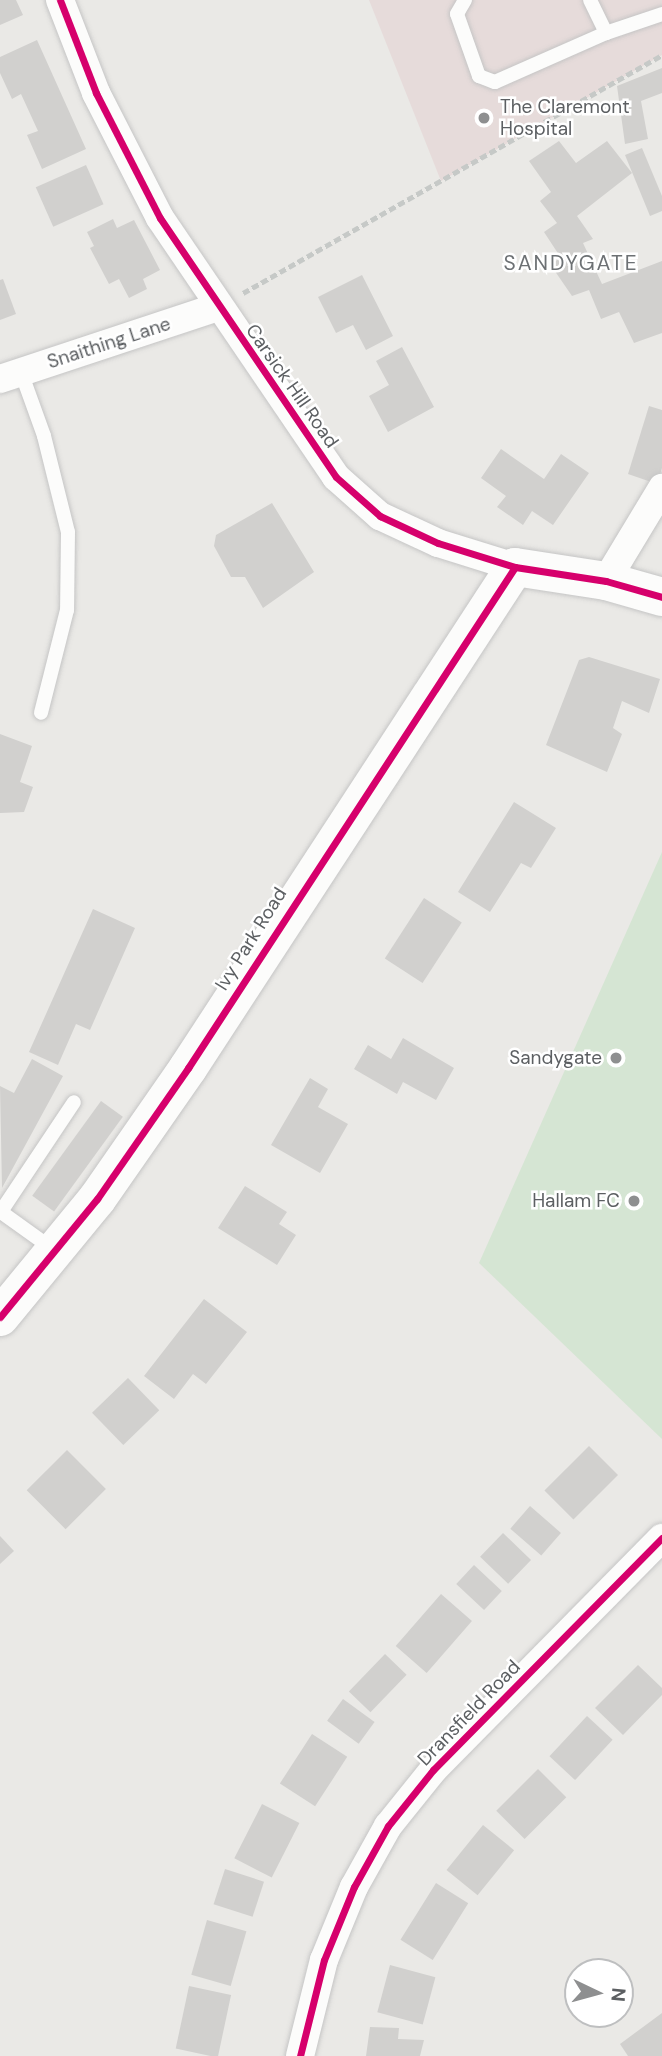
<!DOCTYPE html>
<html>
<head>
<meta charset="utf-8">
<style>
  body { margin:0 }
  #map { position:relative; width:662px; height:2056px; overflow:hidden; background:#eae9e6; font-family:"DM Sans",sans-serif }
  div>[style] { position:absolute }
  .medical>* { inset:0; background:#e6dbda }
  .green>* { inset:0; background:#d5e5d3 }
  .building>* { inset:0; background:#d1d0ce; transform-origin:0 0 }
  .path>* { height:4.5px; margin-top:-2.25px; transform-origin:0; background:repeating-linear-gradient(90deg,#c6c9c7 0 7px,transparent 0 10.5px) }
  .roads { filter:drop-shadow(0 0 2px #c5c5c5) drop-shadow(0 0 2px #c5c5c5) }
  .lane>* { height:14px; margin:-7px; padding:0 7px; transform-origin:7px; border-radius:7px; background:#fcfcfb }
  .street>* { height:28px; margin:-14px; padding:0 14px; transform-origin:14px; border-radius:14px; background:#fcfcfb }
  .secondary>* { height:38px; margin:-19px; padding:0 19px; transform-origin:19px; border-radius:19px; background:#fcfcfb }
  .cycleway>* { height:7px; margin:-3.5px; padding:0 3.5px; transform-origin:3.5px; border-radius:3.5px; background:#d6006c }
  .dots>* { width:19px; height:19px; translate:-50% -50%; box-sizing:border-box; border:4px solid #fff; border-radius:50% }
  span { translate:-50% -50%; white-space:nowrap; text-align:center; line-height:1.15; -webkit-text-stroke:5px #fff; paint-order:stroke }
  .poi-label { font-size:19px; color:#5c5f62 }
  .left { translate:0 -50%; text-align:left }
  .right { translate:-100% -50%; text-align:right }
  .street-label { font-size:19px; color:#5c5f62 }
  .neighbourhood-label { font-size:21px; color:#6d7174; letter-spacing:2px }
  .north { position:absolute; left:564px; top:1958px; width:70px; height:70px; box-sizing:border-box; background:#fff; border:2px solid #bebfc0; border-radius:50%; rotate:95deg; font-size:19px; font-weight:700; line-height:28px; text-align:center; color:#5c5f62 }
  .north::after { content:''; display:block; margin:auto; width:24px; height:32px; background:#8e8f90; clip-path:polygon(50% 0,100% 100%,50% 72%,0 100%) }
</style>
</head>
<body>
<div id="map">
  <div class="medical">
    <div style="clip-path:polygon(369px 0,662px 0,662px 55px,441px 181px)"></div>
  </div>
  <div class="green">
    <div style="clip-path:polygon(662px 852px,662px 1439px,479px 1263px)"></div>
  </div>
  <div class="building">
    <div style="clip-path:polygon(0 0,16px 0,23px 15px,0 25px)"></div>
    <div style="clip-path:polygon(37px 40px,86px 149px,42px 169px,27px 135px,38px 131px,21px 94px,12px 99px,0 73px,0 57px)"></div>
    <div style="clip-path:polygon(662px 68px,662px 93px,641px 101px,648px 139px,625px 144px,617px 86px)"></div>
    <div style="clip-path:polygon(559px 141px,576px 163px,607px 141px,632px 173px,577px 216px,593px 239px,583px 243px,602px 284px,662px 261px,662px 333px,634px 343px,619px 312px,601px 319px,589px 290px,572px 296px,550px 264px,561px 258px,544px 232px,557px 223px,540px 201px,551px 192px,529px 161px)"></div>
    <div style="clip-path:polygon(642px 148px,662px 196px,662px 211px,650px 216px,625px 155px)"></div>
    <div style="left:86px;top:165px;width:43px;height:55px;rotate:66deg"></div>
    <div style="clip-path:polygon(113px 219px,117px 228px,134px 220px,160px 270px,143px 279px,147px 289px,129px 298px,119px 279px,109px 284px,90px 248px,94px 246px,87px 232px)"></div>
    <div style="clip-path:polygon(362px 275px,393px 336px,366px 350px,353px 325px,336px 333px,318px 297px)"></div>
    <div style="clip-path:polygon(3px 279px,16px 314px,0 320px,0 280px)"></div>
    <div style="clip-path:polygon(402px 347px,434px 407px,388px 432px,369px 396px,389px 385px,376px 361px)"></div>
    <div style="clip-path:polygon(649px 406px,662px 410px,662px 468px,657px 484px,628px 474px)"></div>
    <div style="clip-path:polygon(501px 449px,544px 479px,561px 454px,589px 473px,553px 525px,532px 511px,523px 525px,497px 507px,506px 496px,481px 478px)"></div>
    <div style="clip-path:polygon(272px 503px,314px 572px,263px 608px,245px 577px,231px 577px,214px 546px,216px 535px)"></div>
    <div style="clip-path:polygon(589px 657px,660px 679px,649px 713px,622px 701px,613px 728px,622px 734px,607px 772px,546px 745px,579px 660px)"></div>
    <div style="clip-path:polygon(0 734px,32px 746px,20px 782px,33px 787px,24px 812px,0 813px)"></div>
    <div style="clip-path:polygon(514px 802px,556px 828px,531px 868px,521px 863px,490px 912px,458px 892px)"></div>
    <div style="left:424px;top:898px;width:45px;height:72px;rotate:33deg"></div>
    <div style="clip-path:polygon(93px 909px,135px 928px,90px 1030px,76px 1024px,58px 1065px,29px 1052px)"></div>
    <div style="clip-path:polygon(403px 1038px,454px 1068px,436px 1100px,403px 1082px,397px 1094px,354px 1069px,368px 1045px,391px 1059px)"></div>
    <div style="clip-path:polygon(32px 1059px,63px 1076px,2px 1188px,0 1086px,14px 1093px)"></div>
    <div style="clip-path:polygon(310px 1078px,328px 1089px,318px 1107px,348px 1124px,320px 1173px,271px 1145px)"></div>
    <div style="left:101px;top:1101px;width:27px;height:117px;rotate:36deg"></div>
    <div style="clip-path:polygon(245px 1186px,287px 1212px,279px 1224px,296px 1235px,277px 1265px,218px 1228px)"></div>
    <div style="clip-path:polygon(204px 1299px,247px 1332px,206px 1384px,193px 1374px,174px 1399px,144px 1376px)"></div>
    <div style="left:128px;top:1378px;width:45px;height:50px;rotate:46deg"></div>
    <div style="left:589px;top:1446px;width:41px;height:63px;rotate:45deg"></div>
    <div style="left:67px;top:1450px;width:55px;height:57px;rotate:45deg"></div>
    <div style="left:530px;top:1506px;width:41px;height:30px;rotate:41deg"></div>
    <div style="left:503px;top:1533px;width:39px;height:33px;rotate:44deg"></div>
    <div style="clip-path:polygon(0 1536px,14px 1551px,0 1564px)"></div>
    <div style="left:474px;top:1565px;width:38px;height:26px;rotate:43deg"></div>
    <div style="left:441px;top:1594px;width:41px;height:69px;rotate:41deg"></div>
    <div style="left:385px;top:1654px;width:30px;height:52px;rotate:44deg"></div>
    <div style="clip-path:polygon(638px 1665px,662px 1688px,662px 1695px,623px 1735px,595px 1708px)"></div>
    <div style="left:343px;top:1699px;width:39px;height:27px;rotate:36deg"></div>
    <div style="left:587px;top:1716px;width:35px;height:55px;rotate:43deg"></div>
    <div style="left:312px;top:1734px;width:42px;height:59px;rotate:33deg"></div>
    <div style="left:538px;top:1769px;width:40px;height:59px;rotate:45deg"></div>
    <div style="left:262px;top:1804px;width:42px;height:61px;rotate:27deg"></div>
    <div style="left:483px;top:1825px;width:40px;height:58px;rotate:39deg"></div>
    <div style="left:225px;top:1869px;width:41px;height:37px;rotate:18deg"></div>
    <div style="left:436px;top:1883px;width:38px;height:67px;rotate:32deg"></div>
    <div style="left:207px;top:1920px;width:41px;height:57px;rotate:16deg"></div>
    <div style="left:390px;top:1965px;width:47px;height:49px;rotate:15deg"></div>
    <div style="left:189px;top:1986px;width:43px;height:64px;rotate:12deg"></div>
    <div style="clip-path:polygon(662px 2013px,662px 2056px,628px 2056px,620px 2044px)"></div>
    <div style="clip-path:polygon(370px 2027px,399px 2028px,398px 2039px,424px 2040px,420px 2056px,366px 2056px)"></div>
  </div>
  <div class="path">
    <div style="left:243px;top:293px;width:482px;rotate:-29.6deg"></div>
  </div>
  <div class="roads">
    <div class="lane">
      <div style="left:465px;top:0;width:16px;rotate:120deg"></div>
      <div style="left:457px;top:14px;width:66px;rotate:70.5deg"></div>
      <div style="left:479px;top:76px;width:17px;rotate:21deg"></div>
      <div style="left:495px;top:82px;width:121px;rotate:-23.8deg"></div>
      <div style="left:606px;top:33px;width:59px;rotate:-18.7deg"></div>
      <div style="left:590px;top:0;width:37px;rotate:64deg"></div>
      <div style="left:21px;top:372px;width:68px;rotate:70.2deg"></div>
      <div style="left:44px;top:436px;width:99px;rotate:76deg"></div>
      <div style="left:68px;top:532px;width:78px;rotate:90.7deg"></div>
      <div style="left:67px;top:610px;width:106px;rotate:104.2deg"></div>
      <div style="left:1px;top:1212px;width:65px;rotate:35.6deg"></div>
      <div style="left:0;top:1213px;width:133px;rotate:-56.3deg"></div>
    </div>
    <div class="street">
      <div style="left:60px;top:0;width:100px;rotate:68.8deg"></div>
      <div style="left:96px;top:93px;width:140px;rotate:62.9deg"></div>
      <div style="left:160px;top:218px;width:313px;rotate:55.8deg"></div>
      <div style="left:336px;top:477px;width:59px;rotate:41.6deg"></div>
      <div style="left:380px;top:516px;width:64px;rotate:25deg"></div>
      <div style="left:438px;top:543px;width:81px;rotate:17.3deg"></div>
      <div style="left:0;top:379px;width:230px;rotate:-18.3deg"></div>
      <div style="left:606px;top:581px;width:109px;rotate:-58.9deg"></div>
      <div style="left:300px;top:2056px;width:99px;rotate:-76deg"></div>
      <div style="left:324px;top:1960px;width:79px;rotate:-67.7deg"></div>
      <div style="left:354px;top:1887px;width:70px;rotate:-60.9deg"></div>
      <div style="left:388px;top:1826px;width:72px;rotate:-51.2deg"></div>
      <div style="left:433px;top:1770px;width:326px;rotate:-45.4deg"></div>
    </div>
    <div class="secondary">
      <div style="left:0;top:1317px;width:153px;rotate:-50.6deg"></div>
      <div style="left:97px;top:1199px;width:160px;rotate:-55.2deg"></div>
      <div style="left:188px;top:1068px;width:598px;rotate:-56.87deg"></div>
      <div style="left:515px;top:567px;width:92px;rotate:8.7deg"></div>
      <div style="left:606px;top:581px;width:58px;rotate:15.9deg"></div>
    </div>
  </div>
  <div class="cycleway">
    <div style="left:60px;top:0;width:100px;rotate:68.8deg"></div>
    <div style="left:96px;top:93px;width:140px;rotate:62.9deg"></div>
    <div style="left:160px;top:218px;width:313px;rotate:55.8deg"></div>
    <div style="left:336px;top:477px;width:59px;rotate:41.6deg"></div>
    <div style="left:380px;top:516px;width:64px;rotate:25deg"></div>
    <div style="left:438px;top:543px;width:81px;rotate:17.3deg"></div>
    <div style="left:515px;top:567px;width:92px;rotate:8.7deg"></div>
    <div style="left:606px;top:581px;width:58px;rotate:15.9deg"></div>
    <div style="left:0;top:1317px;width:153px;rotate:-50.6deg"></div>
    <div style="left:97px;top:1199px;width:160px;rotate:-55.2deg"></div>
    <div style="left:188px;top:1068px;width:598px;rotate:-56.87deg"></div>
    <div style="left:300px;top:2056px;width:99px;rotate:-76deg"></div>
    <div style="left:324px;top:1960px;width:79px;rotate:-67.7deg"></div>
    <div style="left:354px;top:1887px;width:70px;rotate:-60.9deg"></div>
    <div style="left:388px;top:1826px;width:72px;rotate:-51.2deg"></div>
    <div style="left:433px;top:1770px;width:326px;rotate:-45.4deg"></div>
  </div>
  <div class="dots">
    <div style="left:484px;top:118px;background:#8e8f90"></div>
    <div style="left:616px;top:1058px;background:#8e8f90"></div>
    <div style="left:634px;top:1201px;background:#8e8f90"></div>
  </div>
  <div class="poi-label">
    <span class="left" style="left:500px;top:118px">The Claremont<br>Hospital</span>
    <span class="right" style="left:602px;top:1058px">Sandygate</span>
    <span class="right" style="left:620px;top:1201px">Hallam FC</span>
  </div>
  <div class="street-label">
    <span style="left:109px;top:343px;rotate:-18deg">Snaithing Lane</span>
    <span style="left:292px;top:386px;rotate:55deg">Carsick Hill Road</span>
    <span style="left:251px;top:939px;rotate:-58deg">Ivy Park Road</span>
    <span style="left:469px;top:1713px;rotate:-46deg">Dransfield Road</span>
  </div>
  <div class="neighbourhood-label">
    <span style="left:571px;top:263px">SANDYGATE</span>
  </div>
  <div class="north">N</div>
</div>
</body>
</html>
